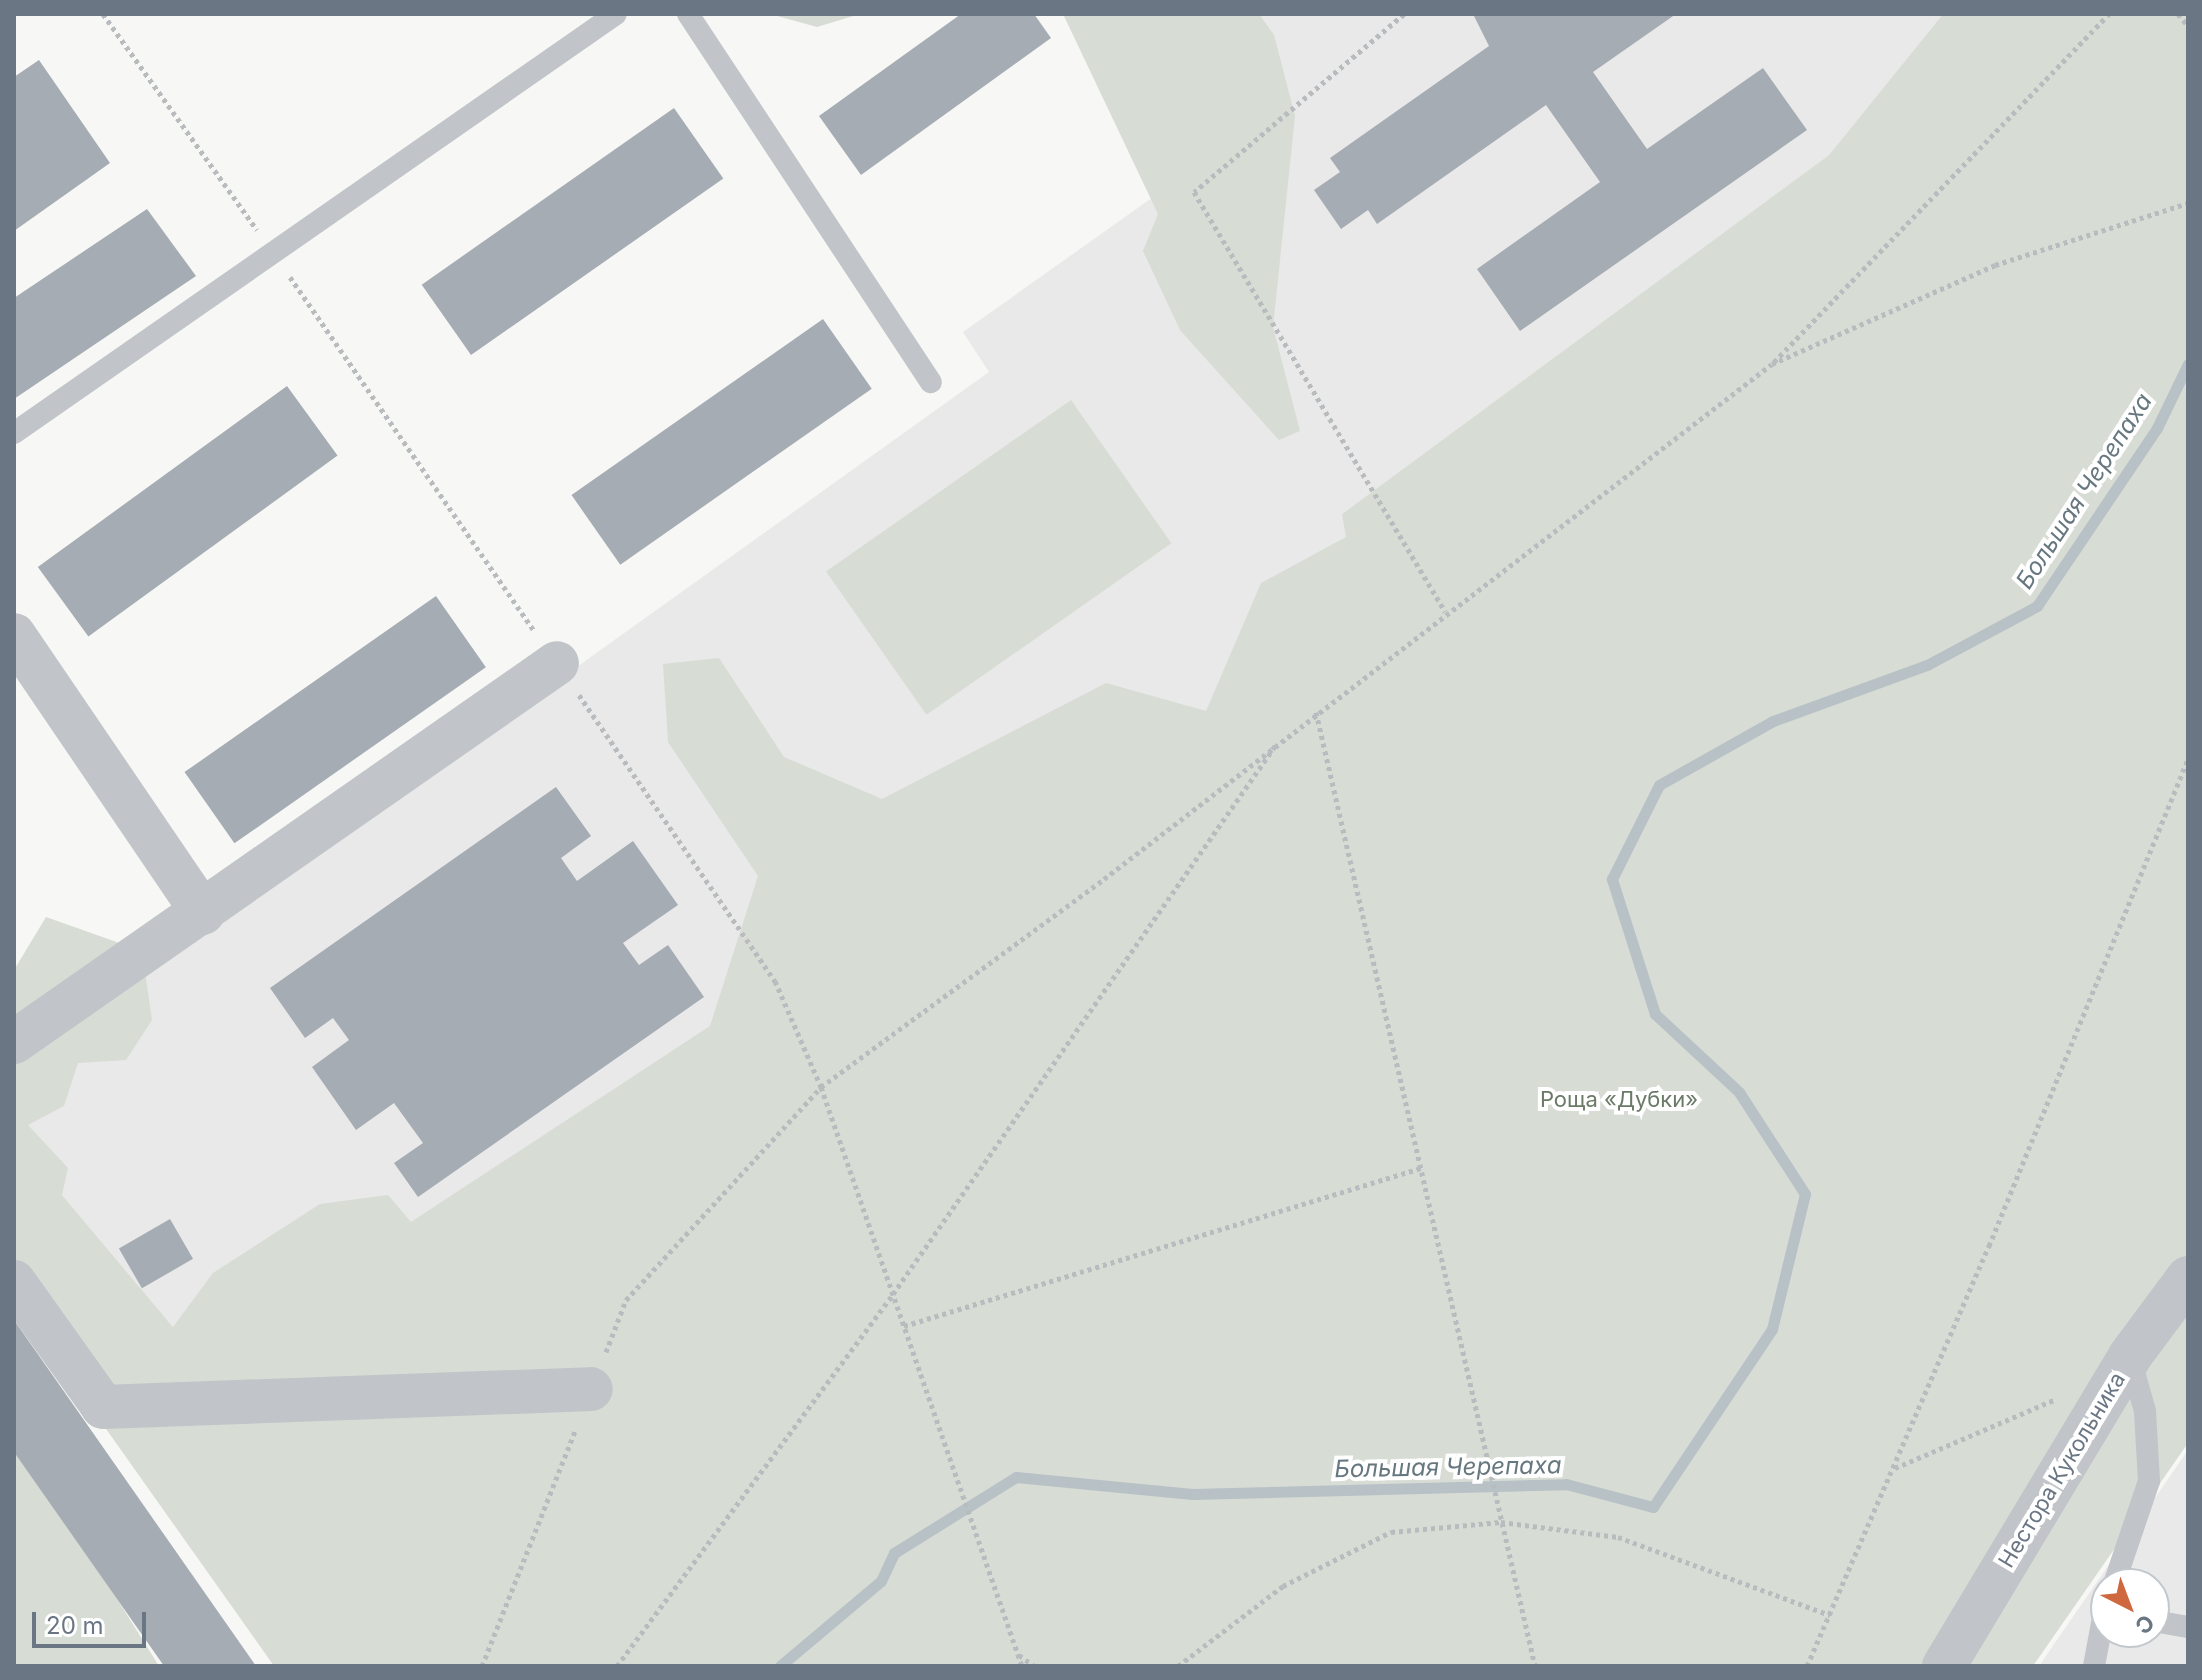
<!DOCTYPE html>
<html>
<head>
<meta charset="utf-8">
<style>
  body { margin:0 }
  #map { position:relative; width:2202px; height:1680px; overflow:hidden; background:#f7f8f5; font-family:Inter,sans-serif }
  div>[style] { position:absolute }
  .built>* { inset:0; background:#e8e9e8 }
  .green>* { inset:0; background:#d7dcd5; transform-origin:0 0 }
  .stream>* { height:11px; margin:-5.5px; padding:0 5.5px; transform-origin:5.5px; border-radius:5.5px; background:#b8c1c6 }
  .building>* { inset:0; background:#a6acb3; transform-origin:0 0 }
  .path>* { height:5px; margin-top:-2.5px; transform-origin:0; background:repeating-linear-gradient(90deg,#b9bcbe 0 4px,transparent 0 8px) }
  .lane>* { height:22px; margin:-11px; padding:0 11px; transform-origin:11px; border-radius:11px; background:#c1c4c8 }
  .street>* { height:44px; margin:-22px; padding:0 22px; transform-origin:22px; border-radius:22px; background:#c1c4c8 }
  span { translate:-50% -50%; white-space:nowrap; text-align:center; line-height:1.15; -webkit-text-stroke:8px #fff; paint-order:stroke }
  .park-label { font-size:22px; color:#6b7b68 }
  .street-label { font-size:22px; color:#6a7683 }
  .water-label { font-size:24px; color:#66777f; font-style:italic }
  .frame { position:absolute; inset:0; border:16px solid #6a7683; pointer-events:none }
  .north { position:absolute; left:2090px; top:1568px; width:80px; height:80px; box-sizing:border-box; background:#fff; border:2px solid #c3c8cd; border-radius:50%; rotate:138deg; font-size:22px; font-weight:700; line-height:32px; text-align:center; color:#6a7683 }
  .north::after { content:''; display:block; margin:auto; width:28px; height:36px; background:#cf683e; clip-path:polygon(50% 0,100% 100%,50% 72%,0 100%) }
  .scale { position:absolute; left:32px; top:1612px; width:114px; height:36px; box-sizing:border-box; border:4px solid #6a7683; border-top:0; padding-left:10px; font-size:24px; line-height:28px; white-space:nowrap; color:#6a7683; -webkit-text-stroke:6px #fff; paint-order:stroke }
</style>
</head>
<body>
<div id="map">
  <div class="built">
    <div style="clip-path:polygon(1085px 14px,1943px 14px,1829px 155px,1342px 514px,1401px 616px,332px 1337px,173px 1327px,14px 1138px,14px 1070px,989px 372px,963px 332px,1194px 168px)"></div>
    <div style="clip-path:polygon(evenodd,2188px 1450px,2188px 1666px,2039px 1666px,2188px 1450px,2106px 1584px,2154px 1584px,2154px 1632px,2106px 1632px,2106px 1584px)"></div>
  </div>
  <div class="green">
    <div style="clip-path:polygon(770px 14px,860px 14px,817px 27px)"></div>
    <div style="clip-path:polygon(1063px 14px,1259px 14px,1274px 35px,1295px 116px,1273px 327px,1300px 431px,1279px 440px,1180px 330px,1143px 251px,1158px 214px)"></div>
    <div style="clip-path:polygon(1943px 14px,2188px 14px,2188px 1443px,2033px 1666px,274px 1666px,14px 1299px,14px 970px,46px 917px,142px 951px,152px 1020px,126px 1060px,78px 1063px,64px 1106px,28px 1125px,68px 1168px,62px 1195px,173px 1327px,213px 1273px,320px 1204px,388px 1195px,411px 1222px,710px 1026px,758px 876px,668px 742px,663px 664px,719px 658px,784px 757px,882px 799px,1106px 683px,1206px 711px,1261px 583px,1346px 537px,1342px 514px,1829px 155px)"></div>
    <div style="left:1071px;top:400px;width:175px;height:299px;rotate:55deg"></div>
    <div style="clip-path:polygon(14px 1434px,159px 1666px,14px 1666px)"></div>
  </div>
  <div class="stream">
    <div style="left:780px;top:1666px;width:132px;rotate:-40.1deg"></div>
    <div style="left:881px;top:1581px;width:31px;rotate:-65deg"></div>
    <div style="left:894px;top:1553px;width:144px;rotate:-31.9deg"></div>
    <div style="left:1016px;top:1477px;width:177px;rotate:5.5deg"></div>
    <div style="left:1192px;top:1494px;width:374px;rotate:-1.5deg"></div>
    <div style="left:1566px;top:1484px;width:90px;rotate:14.8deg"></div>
    <div style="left:1653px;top:1507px;width:214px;rotate:-56.2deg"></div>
    <div style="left:1772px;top:1329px;width:139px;rotate:-76.3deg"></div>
    <div style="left:1805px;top:1194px;width:121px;rotate:-122.9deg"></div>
    <div style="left:1739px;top:1092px;width:115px;rotate:-137.1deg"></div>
    <div style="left:1655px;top:1014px;width:142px;rotate:-107.7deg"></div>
    <div style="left:1612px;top:879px;width:105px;rotate:-63.4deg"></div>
    <div style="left:1659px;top:785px;width:131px;rotate:-29.3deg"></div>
    <div style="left:1773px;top:721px;width:164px;rotate:-20deg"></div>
    <div style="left:1927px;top:665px;width:125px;rotate:-28.2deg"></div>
    <div style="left:2037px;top:606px;width:215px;rotate:-56deg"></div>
    <div style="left:2157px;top:428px;width:71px;rotate:-64.2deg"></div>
  </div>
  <div class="building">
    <div style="clip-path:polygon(961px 14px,1034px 14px,1051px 38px,861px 175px,819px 116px)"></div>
    <div style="clip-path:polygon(1473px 14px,1676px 14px,1593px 72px,1647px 149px,1763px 68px,1807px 130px,1520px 331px,1477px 269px,1600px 182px,1546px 105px,1377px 224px,1368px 210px,1341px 229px,1314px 190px,1340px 172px,1330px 158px,1489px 46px)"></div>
    <div style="clip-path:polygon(39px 60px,110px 163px,14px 231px,14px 77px)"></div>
    <div style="left:674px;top:108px;width:86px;height:308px;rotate:55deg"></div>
    <div style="clip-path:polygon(147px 209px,196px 276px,14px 399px,14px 298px)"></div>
    <div style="left:823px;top:319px;width:85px;height:307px;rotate:55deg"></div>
    <div style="left:287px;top:386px;width:86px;height:308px;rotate:54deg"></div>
    <div style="left:436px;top:596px;width:87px;height:307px;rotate:55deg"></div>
    <div style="clip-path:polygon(556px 787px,591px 836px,561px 858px,577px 881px,633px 841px,678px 905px,623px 943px,639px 965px,668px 945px,704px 997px,418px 1197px,394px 1163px,423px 1143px,394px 1103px,356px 1130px,312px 1067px,349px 1040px,333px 1018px,305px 1038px,270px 988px)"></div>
    <div style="left:170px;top:1219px;width:46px;height:59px;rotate:60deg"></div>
    <div style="clip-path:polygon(14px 1320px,256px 1666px,164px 1666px,14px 1452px)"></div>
  </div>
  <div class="path">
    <div style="left:103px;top:14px;width:265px;rotate:54.5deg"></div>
    <div style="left:1404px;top:14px;width:275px;rotate:139.7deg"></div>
    <div style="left:1194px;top:192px;width:489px;rotate:59.1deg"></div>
    <div style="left:2178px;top:14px;width:16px;rotate:50deg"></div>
    <div style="left:290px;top:277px;width:430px;rotate:55.4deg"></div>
    <div style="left:1774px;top:362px;width:483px;rotate:-46.1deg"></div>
    <div style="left:579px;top:695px;width:347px;rotate:55.6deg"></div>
    <div style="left:775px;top:981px;width:116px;rotate:66.5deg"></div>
    <div style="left:821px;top:1087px;width:613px;rotate:70.86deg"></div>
    <div style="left:1316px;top:712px;width:979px;rotate:77.07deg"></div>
    <div style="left:904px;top:1326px;width:541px;rotate:-16.99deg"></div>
    <div style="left:606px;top:1352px;width:56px;rotate:-69deg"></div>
    <div style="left:626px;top:1300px;width:289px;rotate:-47.5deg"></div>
    <div style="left:821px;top:1087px;width:351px;rotate:-36.3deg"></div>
    <div style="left:1104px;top:879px;width:843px;rotate:-37.63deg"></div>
    <div style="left:1772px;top:364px;width:244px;rotate:-23.9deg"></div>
    <div style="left:1995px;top:265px;width:203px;rotate:-17.8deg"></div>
    <div style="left:1895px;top:1468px;width:173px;rotate:-23.2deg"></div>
    <div style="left:1019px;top:1655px;width:19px;rotate:36deg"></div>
    <div style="left:482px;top:1666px;width:255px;rotate:-68.4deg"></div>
    <div style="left:617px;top:1666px;width:463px;rotate:-53.4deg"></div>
    <div style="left:893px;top:1294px;width:668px;rotate:-55.12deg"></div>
    <div style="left:1178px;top:1666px;width:132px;rotate:-37.3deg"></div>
    <div style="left:1283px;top:1586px;width:121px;rotate:-26.6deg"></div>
    <div style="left:1391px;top:1532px;width:110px;rotate:-5.2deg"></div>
    <div style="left:1501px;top:1522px;width:118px;rotate:7.3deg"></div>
    <div style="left:1618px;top:1537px;width:226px;rotate:20.2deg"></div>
    <div style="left:1807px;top:1666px;width:458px;rotate:-66.6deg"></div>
    <div style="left:1989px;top:1246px;width:526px;rotate:-67.77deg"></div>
  </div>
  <div class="lane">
    <div style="left:688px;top:14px;width:441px;rotate:56.6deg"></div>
    <div style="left:14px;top:433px;width:733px;rotate:-34.84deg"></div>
    <div style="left:2114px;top:1584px;width:109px;rotate:-71.2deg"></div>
    <div style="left:2149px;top:1481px;width:70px;rotate:-93.3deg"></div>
    <div style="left:2145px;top:1411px;width:55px;rotate:-105.8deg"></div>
    <div style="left:2154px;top:1621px;width:35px;rotate:10deg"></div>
    <div style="left:2094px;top:1666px;width:65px;rotate:-79.4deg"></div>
  </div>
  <div class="street">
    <div style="left:14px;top:635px;width:336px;rotate:55.8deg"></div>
    <div style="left:14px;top:1042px;width:662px;rotate:-34.91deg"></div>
    <div style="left:14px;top:1282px;width:153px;rotate:54.5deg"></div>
    <div style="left:103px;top:1407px;width:488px;rotate:-2.1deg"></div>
    <div style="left:1944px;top:1666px;width:362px;rotate:-59deg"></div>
    <div style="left:2130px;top:1356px;width:97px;rotate:-53.4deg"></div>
  </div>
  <div class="park-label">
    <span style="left:1619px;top:1100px">Роща «Дубки»</span>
  </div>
  <div class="street-label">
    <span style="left:2062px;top:1470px;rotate:-59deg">Нестора Кукольника</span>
  </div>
  <div class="water-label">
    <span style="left:2084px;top:491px;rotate:-57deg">Большая Черепаха</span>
    <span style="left:1448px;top:1467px;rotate:-1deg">Большая Черепаха</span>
  </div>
  <div class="frame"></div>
  <div class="north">С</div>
  <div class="scale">20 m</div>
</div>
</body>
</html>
